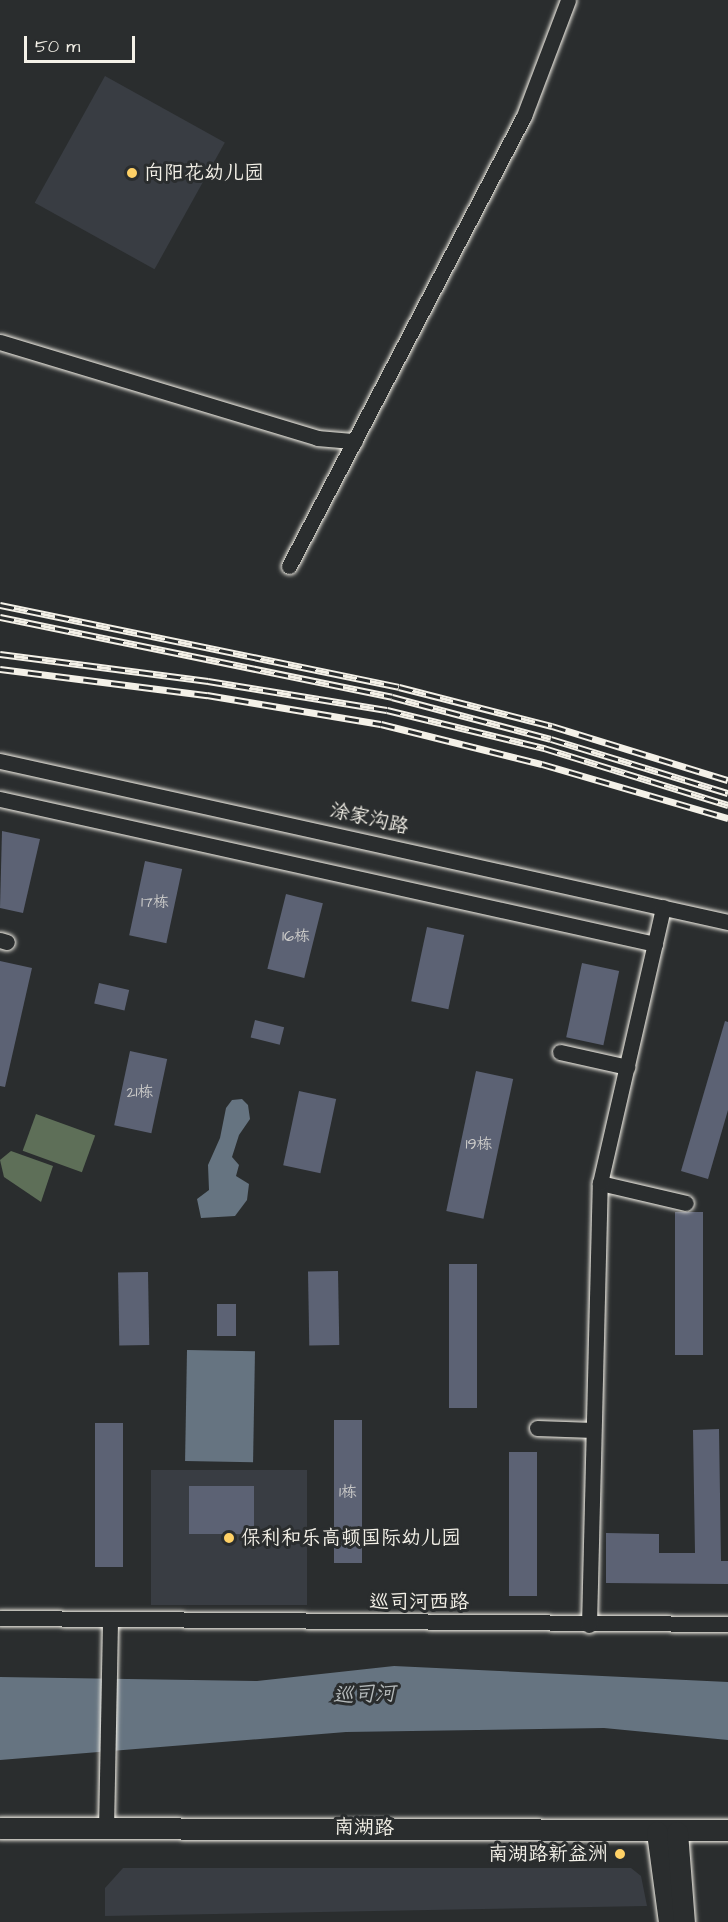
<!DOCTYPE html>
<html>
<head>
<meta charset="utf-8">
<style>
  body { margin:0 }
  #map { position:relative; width:728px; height:1922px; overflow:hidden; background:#2a2d2e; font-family:"Architects Daughter","LXGW WenKai TC",sans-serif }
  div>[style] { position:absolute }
  .built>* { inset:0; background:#393d43; transform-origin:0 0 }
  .green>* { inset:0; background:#5e6f58; transform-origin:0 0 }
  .water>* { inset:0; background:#667481; transform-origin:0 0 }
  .building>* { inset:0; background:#5c6274; transform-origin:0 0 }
  .roads { filter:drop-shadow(0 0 2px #f4f1e8) drop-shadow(0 0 2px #f4f1e8) }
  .minor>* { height:15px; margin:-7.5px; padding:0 7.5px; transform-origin:7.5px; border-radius:7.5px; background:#2a2d2e }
  .secondary>* { height:21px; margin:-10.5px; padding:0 10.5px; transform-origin:10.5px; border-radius:10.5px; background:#2a2d2e }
  .rail>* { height:7px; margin-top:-3.5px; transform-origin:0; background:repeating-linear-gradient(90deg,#2a2d2e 0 14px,#f4f1e8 0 28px); box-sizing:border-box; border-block:2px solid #f4f1e8 }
  .dots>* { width:16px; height:16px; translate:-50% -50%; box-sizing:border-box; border:3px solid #2a2d2e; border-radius:50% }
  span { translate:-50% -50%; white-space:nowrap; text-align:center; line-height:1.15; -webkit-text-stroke:6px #2a2d2e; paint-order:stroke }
  .number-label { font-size:16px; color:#cecdcb }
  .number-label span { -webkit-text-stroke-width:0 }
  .poi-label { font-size:20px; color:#f4f1e8 }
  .left { translate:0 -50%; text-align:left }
  .right { translate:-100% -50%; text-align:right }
  .street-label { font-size:20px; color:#f4f1e8 }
  .water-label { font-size:21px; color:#b4b9ba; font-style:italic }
  .scale { position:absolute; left:24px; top:36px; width:111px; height:27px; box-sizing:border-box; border:3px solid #f4f1e8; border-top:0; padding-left:8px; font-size:18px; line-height:21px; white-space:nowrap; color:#f4f1e8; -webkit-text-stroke:4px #2a2d2e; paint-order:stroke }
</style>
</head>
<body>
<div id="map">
  <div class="built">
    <div style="left:105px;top:76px;width:137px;height:145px;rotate:29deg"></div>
    <div style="left:151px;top:1470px;width:156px;height:135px"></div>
    <div style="clip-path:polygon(123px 1868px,631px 1868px,641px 1876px,647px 1906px,105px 1916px,105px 1888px)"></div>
  </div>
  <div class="green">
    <div style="left:36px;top:1114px;width:63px;height:39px;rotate:20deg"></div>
    <div style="clip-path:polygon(11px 1151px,53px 1166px,41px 1202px,4px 1177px,0 1160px)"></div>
  </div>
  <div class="water">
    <div style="clip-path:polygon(242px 1099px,248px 1105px,250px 1119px,239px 1135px,232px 1157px,239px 1165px,236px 1176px,249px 1184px,247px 1200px,235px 1216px,201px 1218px,197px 1199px,209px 1190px,208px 1165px,220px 1138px,226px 1108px,232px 1100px)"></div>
    <div style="left:187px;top:1350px;width:68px;height:111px;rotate:1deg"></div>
    <div style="clip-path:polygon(394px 1666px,728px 1682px,728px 1740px,604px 1728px,346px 1732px,0 1760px,0 1677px,257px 1681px)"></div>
  </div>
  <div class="building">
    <div style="clip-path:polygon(2px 831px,40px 839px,23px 913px,0 908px)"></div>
    <div style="left:145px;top:861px;width:38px;height:76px;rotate:12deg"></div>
    <div style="left:286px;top:894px;width:38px;height:77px;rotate:14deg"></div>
    <div style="left:427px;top:927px;width:38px;height:76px;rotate:12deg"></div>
    <div style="clip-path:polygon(0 961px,32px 968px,5px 1087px,0 1086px)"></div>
    <div style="left:582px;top:963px;width:38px;height:76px;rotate:12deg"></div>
    <div style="left:99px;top:983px;width:31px;height:21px;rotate:13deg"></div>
    <div style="left:255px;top:1020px;width:30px;height:18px;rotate:14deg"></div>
    <div style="clip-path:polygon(725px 1021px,728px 1022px,728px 1110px,708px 1179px,681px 1171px)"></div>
    <div style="left:130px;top:1051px;width:38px;height:76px;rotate:12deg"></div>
    <div style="left:476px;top:1071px;width:38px;height:143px;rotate:12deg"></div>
    <div style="left:299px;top:1091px;width:38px;height:76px;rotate:12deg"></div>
    <div style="left:675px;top:1212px;width:28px;height:143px"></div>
    <div style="left:449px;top:1264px;width:28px;height:144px"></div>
    <div style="left:338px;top:1271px;width:74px;height:30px;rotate:89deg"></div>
    <div style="left:148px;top:1272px;width:73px;height:30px;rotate:89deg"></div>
    <div style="left:217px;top:1304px;width:19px;height:32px"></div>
    <div style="left:334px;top:1420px;width:28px;height:143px"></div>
    <div style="left:95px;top:1423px;width:28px;height:144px"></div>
    <div style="clip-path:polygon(719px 1429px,721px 1561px,728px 1561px,728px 1584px,606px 1583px,606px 1533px,659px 1534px,659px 1553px,695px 1553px,693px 1430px)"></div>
    <div style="left:509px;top:1452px;width:28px;height:144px"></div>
    <div style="left:254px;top:1486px;width:48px;height:65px;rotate:90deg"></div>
  </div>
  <div class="roads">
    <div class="minor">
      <div style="left:0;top:342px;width:331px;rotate:16.8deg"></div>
      <div style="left:317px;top:438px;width:38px;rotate:5deg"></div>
      <div style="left:289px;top:566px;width:508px;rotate:-62.43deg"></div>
      <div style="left:524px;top:116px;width:124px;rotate:-69.2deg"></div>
      <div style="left:0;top:761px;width:746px;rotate:12.47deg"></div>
      <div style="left:0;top:799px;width:671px;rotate:12.48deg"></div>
      <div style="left:0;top:940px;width:7px;rotate:16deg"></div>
      <div style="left:560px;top:1052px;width:69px;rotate:12.6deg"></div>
      <div style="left:600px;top:1183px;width:88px;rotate:13.1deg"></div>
      <div style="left:537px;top:1428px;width:56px;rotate:2deg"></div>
      <div style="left:0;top:1618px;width:728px;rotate:0.47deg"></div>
      <div style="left:589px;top:1625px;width:442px;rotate:-88.6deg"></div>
      <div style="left:600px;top:1183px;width:283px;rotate:-77.1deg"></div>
      <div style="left:106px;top:1830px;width:209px;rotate:-88.9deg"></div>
    </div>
    <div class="secondary">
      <div style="left:0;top:1828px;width:728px;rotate:0.16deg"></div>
      <div style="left:657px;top:1832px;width:91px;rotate:82.4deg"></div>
      <div style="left:677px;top:1832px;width:90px;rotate:85.6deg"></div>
    </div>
  </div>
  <div class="rail">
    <div style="left:0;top:605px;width:407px;rotate:11.6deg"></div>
    <div style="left:399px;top:687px;width:158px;rotate:14.3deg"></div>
    <div style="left:552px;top:726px;width:184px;rotate:17.1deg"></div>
    <div style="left:0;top:617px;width:400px;rotate:11.5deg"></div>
    <div style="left:392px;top:697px;width:164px;rotate:14.8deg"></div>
    <div style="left:551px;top:739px;width:185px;rotate:17deg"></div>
    <div style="left:0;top:654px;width:210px;rotate:7.4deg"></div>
    <div style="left:208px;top:681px;width:181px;rotate:9.2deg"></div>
    <div style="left:387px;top:710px;width:162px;rotate:13.6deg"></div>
    <div style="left:544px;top:748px;width:193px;rotate:17.2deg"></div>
    <div style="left:0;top:669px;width:209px;rotate:7.2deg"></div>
    <div style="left:207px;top:695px;width:176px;rotate:9.5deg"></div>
    <div style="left:381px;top:724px;width:166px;rotate:14deg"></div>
    <div style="left:542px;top:764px;width:194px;rotate:16.2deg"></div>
  </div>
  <div class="dots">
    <div style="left:132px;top:173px;background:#ffd166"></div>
    <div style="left:229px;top:1538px;background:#ffd166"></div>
    <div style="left:620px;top:1854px;background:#ffd166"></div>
  </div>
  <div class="number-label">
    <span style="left:155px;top:902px">17栋</span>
    <span style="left:296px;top:936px">16栋</span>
    <span style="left:140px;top:1092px">21栋</span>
    <span style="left:479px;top:1144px">19栋</span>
    <span style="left:348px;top:1492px">1栋</span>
  </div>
  <div class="poi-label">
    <span class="left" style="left:144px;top:173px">向阳花幼儿园</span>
    <span class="left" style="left:241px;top:1538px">保利和乐高顿国际幼儿园</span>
    <span class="right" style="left:608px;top:1854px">南湖路新益洲</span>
  </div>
  <div class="street-label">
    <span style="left:369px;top:819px;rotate:13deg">涂家沟路</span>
    <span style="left:419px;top:1602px">巡司河西路</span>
    <span style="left:364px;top:1828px;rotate:1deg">南湖路</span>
  </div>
  <div class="water-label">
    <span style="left:364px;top:1695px;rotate:-2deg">巡司河</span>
  </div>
  <div class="scale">50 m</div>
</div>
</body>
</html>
